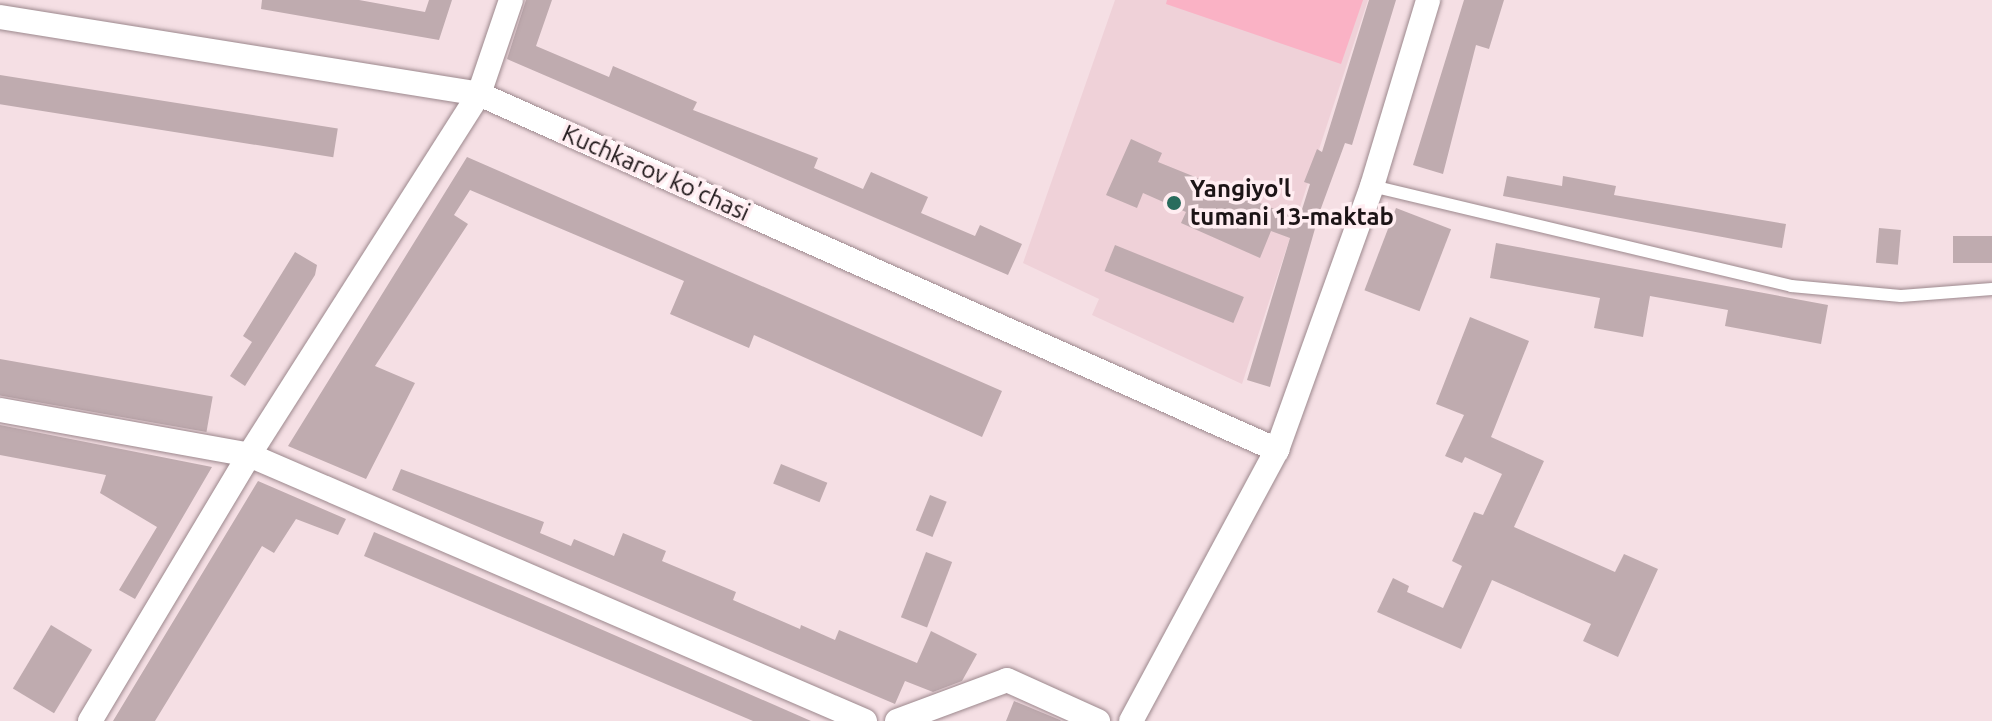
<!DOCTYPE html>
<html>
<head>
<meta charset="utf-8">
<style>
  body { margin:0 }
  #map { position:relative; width:1992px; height:721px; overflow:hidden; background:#f5dfe4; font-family:Ubuntu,sans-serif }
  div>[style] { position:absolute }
  .built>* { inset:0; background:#efd1d8 }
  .green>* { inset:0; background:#fab2c5 }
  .building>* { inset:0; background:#bfabaf; transform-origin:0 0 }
  .roads { filter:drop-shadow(0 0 2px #9c888d) drop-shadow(0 0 2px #9c888d) }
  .lane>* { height:12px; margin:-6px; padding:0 6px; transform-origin:6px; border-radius:6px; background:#fff }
  .street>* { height:24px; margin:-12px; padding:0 12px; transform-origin:12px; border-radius:12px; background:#fff }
  .dots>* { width:22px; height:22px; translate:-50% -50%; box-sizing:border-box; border:4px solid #ffedf1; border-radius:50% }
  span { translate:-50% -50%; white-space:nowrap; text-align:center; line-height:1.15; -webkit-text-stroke:7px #ffedf1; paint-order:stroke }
  .street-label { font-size:24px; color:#1c1416 }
  .poi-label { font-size:24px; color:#1c1416; font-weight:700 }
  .left { translate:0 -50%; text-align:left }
</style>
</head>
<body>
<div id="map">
  <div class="built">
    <div style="clip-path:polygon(1115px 0,1368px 0,1242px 384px,1092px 315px,1099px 299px,1023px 263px)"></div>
  </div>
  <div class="green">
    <div style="clip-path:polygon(1167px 0,1363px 0,1341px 64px,1166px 4px)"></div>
  </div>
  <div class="building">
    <div style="clip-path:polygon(262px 0,359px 0,425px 12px,429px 0,452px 0,439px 40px,261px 9px)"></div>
    <div style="clip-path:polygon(526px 0,552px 0,536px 46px,609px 77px,613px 66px,697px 102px,693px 110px,818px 158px,814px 168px,863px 189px,871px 172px,928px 197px,921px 213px,975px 236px,980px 225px,1022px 244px,1008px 275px,507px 59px)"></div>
    <div style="clip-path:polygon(1369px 0,1396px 0,1352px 145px,1345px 143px,1320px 211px,1270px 387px,1247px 380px,1290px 238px,1271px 231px,1260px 258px,1181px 223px,1186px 212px,1143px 193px,1137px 208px,1106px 195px,1131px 139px,1162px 153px,1158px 162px,1299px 219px,1310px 184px,1304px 182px,1317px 149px,1322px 152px)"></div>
    <div style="clip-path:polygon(1464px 0,1504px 0,1489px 49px,1476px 45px,1443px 174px,1413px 165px)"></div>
    <div style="left:0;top:75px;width:342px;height:29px;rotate:9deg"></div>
    <div style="clip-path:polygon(467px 157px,1002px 391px,982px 437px,754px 335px,749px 348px,670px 314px,684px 281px,470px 190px,454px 215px,468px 224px,375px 366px,415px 383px,366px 479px,288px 446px)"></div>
    <div style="clip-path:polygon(1507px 176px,1562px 186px,1563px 176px,1616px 186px,1614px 195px,1786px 224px,1782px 248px,1503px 196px)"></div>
    <div style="left:1396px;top:208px;width:59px;height:88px;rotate:21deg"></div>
    <div style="left:1879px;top:228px;width:22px;height:35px;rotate:5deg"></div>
    <div style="left:1992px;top:236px;width:27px;height:39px;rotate:90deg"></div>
    <div style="clip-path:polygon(1496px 243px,1828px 305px,1821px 344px,1725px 326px,1728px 310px,1650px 296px,1643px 337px,1594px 328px,1600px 298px,1490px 278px)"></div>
    <div style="left:1115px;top:245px;width:139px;height:28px;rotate:22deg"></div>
    <div style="clip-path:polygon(295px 252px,317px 265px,315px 275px,245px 386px,230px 376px,252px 342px,243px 336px)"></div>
    <div style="clip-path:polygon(1470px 317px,1529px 341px,1491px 437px,1544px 461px,1514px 527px,1615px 572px,1624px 554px,1658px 569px,1618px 657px,1583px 641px,1591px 624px,1492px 580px,1461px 649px,1377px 612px,1393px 578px,1409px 586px,1407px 592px,1443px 608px,1462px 566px,1452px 561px,1474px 512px,1483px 515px,1502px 474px,1465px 457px,1462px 463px,1445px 456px,1464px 415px,1436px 404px)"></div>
    <div style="left:0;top:359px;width:216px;height:36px;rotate:10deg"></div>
    <div style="clip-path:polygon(0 425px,212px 467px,135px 599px,119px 590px,157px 527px,100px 493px,106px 475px,0 455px)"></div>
    <div style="left:781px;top:464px;width:50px;height:21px;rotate:22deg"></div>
    <div style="clip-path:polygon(401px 469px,544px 522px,540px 533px,571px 546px,574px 539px,614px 556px,623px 533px,666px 551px,662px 561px,736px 592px,733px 600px,800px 629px,801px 625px,835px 640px,839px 630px,917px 663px,931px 631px,977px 654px,962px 681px,933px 692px,905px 681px,895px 704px,392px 490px)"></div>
    <div style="clip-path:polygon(258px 481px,346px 519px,338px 535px,296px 519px,274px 553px,262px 546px,155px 721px,113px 721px)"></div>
    <div style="left:930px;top:495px;width:18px;height:38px;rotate:22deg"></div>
    <div style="clip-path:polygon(374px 532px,557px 610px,811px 721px,753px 721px,364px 556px)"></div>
    <div style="left:926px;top:552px;width:28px;height:70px;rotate:21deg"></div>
    <div style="left:51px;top:625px;width:48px;height:74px;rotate:31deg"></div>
    <div style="clip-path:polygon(1014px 701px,1060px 720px,1061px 721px,1006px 721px)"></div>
  </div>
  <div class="roads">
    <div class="lane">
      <div style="left:1372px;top:186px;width:431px;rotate:13.4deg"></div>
      <div style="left:1791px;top:286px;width:110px;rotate:5.2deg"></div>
      <div style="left:1901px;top:296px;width:91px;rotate:-4.4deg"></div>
    </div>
    <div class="street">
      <div style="left:0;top:17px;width:485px;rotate:9.1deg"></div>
      <div style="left:479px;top:94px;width:874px;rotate:24.04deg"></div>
      <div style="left:0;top:410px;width:253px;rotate:10.2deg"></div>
      <div style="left:249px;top:455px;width:671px;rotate:23.36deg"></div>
      <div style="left:90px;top:721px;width:310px;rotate:-59.1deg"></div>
      <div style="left:249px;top:455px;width:428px;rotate:-57.5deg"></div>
      <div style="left:479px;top:94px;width:99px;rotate:-71.2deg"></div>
      <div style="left:897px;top:721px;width:117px;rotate:-20.4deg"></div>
      <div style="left:1007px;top:680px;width:100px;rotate:24.3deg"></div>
      <div style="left:1131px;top:721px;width:308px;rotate:-61.7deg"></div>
      <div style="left:1277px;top:450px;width:281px;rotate:-70.2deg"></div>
      <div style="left:1372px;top:186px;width:194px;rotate:-73.2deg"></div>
    </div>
  </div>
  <div class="dots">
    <div style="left:1174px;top:203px;background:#296c5d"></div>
  </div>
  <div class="street-label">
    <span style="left:656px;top:173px;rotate:24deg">Kuchkarov ko'chasi</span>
  </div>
  <div class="poi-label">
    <span class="left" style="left:1190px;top:203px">Yangiyo'l<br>tumani 13-maktab</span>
  </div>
</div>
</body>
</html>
